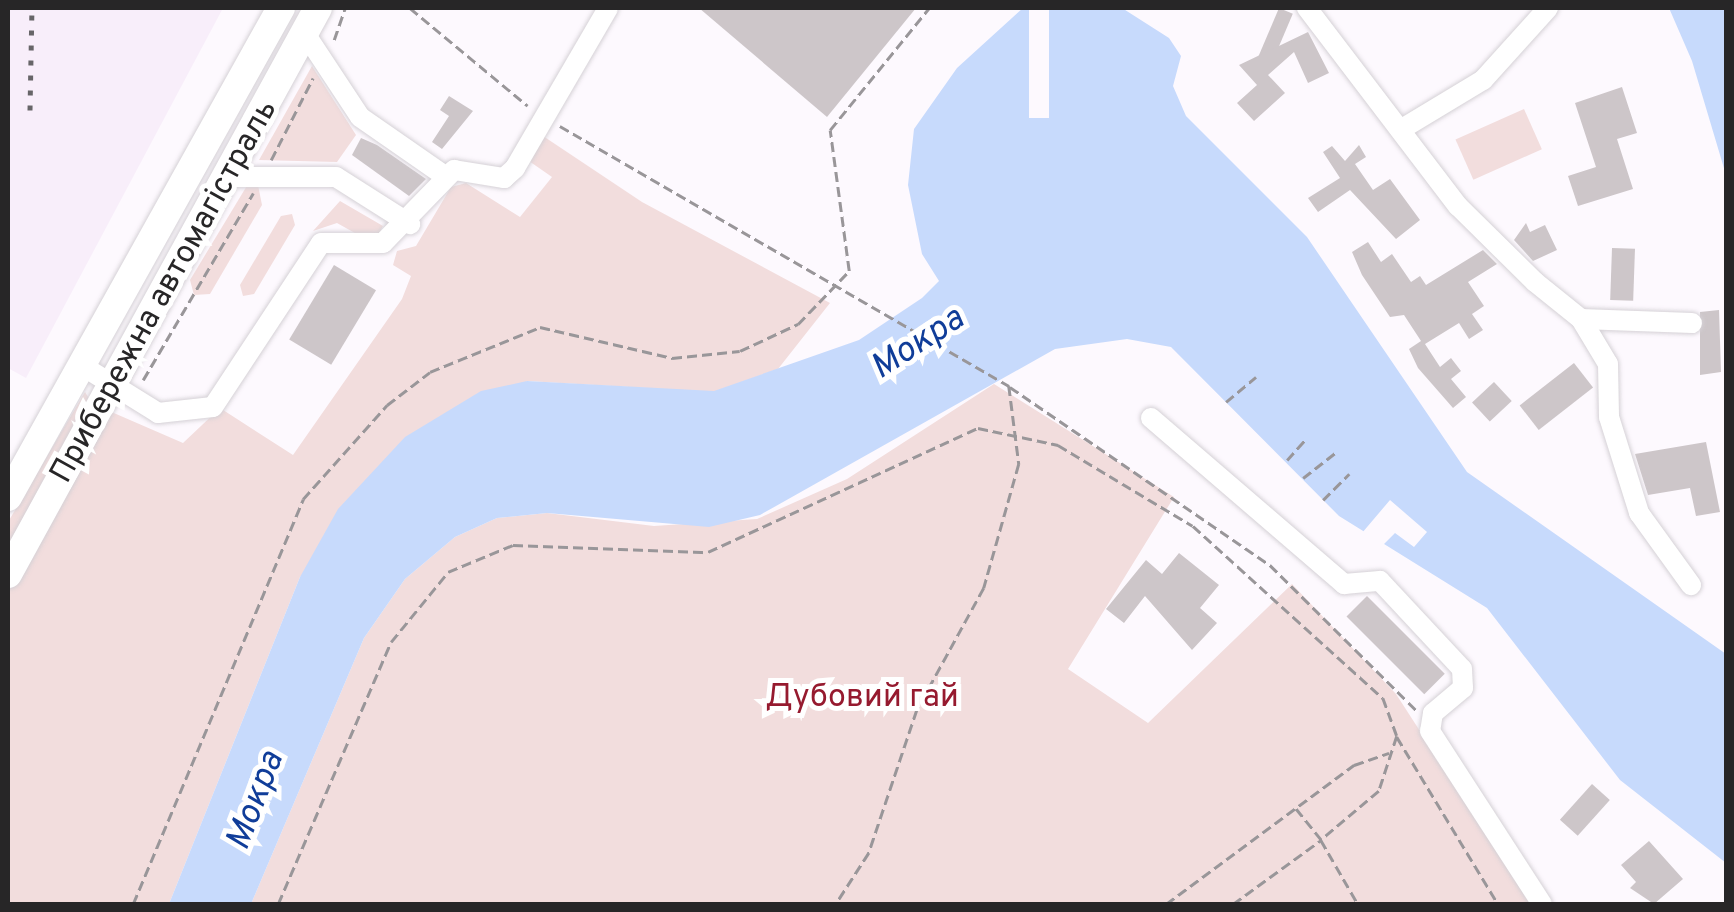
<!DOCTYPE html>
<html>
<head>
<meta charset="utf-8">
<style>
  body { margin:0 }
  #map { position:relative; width:1734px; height:912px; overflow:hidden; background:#fdf9fe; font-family:Overpass,sans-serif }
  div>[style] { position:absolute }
  .built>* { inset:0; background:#f8eefa }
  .green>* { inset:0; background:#f2dddd; transform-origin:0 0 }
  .water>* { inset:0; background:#c7dafc }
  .pier>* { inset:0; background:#fdf9fe; transform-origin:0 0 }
  .building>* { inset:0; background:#cdc6c9; transform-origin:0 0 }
  .path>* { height:2.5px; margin-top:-1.25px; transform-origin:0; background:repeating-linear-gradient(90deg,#999699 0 10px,transparent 0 15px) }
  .roads { filter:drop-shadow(0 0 2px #d5d1d6) drop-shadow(0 0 2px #d5d1d6) }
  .minor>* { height:20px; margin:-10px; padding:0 10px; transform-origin:10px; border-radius:10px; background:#fff }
  .major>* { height:28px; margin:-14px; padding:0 14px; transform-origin:14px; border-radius:14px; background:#fff }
  .rail>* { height:5px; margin-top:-2.5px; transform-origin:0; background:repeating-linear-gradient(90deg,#676568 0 5px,transparent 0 15px) }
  span { translate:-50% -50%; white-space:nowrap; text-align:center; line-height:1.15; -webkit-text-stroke:10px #fff; paint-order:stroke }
  .street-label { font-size:32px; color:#272627 }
  .park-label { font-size:32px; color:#961a2f }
  .water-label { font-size:35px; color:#103d99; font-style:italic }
  .frame { position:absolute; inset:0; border:10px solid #272627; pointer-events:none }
</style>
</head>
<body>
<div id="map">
  <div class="built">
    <div style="clip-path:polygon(8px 8px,223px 8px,26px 378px,8px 368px)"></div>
  </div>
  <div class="green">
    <div style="clip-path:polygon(312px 66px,356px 135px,337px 162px,259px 160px)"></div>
    <div style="left:1524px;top:109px;width:44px;height:75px;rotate:66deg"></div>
    <div style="clip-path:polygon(543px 136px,642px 202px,830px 303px,778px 369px,714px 392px,527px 381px,300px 577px,169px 904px,8px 904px,8px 571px,100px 407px,183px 443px,220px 408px,293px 455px,402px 299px,411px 276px,393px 265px,397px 251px,416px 246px,451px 187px,466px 183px,520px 217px,552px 177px,529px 161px)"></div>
    <div style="clip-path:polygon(248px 184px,258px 185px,262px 205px,210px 294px,194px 295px,190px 280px)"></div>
    <div style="clip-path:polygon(340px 201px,383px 226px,379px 233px,362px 237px,337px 223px,313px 231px)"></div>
    <div style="clip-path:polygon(292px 214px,295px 225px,254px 294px,243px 296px,240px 285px,281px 216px)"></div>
    <div style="clip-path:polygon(994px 384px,1174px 497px,1068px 669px,1148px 723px,1292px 584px,1396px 694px,1532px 904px,251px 904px,364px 638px,405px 579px,455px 537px,497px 518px,547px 513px,654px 526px,757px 519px,847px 479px)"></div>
    <div style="clip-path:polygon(85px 392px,90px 400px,8px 545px,8px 522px)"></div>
  </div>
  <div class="water">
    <div style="clip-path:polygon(1023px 8px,1122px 8px,1169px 38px,1181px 56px,1173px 86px,1186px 116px,1307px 237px,1467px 472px,1726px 654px,1726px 863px,1620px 780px,1487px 608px,1339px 516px,1171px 347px,1127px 339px,1055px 349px,760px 515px,709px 527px,547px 513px,497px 518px,455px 537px,405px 579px,364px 638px,251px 904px,169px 904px,300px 577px,338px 509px,405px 437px,481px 391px,527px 381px,714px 391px,859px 340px,922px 298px,939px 281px,922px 254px,908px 185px,914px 129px,957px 68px)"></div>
    <div style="clip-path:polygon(1669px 8px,1726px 8px,1726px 175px,1692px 61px)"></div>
  </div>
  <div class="pier">
    <div style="left:1029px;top:8px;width:20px;height:110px"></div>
    <div style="clip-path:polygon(1390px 500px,1427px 532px,1414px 547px,1395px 533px,1382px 546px,1362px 533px)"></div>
  </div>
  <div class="building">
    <div style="clip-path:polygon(699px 8px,916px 8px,827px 117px)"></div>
    <div style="left:1279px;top:8px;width:15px;height:68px;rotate:23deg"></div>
    <div style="clip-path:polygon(1308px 32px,1329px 73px,1308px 83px,1294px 52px,1268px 75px,1285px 93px,1254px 121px,1237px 103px,1257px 85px,1239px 65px)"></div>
    <div style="clip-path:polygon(1622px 87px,1637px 133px,1617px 139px,1633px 189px,1578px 206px,1568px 176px,1596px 167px,1575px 103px)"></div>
    <div style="clip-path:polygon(449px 96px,473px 111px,442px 149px,432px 142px,449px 116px,440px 110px)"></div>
    <div style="clip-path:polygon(361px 138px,377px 145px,426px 179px,409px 196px,352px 155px)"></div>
    <div style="clip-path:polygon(1359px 145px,1366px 157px,1355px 164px,1373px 190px,1390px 179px,1420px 220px,1396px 239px,1350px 190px,1318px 212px,1308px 198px,1340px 178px,1323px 152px,1332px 146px,1345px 161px)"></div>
    <div style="clip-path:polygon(1526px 223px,1530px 232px,1545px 225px,1557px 250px,1533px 261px,1514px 240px)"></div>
    <div style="clip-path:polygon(1368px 242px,1381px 262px,1392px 254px,1411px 282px,1420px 276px,1426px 285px,1483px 250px,1497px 264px,1468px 282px,1484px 306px,1472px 314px,1483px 330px,1469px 339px,1459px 323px,1425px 344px,1440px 367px,1451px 358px,1461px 371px,1451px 379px,1466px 397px,1453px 408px,1418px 368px,1409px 349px,1421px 341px,1404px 315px,1390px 317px,1362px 275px,1352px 252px)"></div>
    <div style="left:1612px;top:248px;width:23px;height:52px;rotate:2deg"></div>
    <div style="left:334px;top:265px;width:49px;height:87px;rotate:31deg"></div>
    <div style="clip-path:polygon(1719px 310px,1721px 372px,1700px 375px,1700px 312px)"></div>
    <div style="left:1574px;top:363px;width:31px;height:69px;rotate:52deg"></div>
    <div style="left:1494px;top:382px;width:26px;height:30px;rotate:47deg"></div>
    <div style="clip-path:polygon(1706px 442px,1720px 512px,1696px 516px,1690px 488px,1648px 495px,1635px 454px)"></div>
    <div style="clip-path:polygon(1179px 553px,1219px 585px,1200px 608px,1217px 623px,1192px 650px,1145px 596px,1124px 623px,1106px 609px,1146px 560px,1162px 574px)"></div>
    <div style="left:1367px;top:596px;width:110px;height:29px;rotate:45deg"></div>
    <div style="left:1592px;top:784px;width:24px;height:48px;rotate:42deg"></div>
    <div style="clip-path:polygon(1649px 841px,1683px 879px,1654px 904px,1630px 888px,1636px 882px,1621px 865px)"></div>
  </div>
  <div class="path">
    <div style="left:410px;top:8px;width:153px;rotate:39.7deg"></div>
    <div style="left:334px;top:40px;width:34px;rotate:-71deg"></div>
    <div style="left:560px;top:126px;width:519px;rotate:30.07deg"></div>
    <div style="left:1009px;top:386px;width:79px;rotate:82.7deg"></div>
    <div style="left:1019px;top:464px;width:129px;rotate:105.8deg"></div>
    <div style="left:984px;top:588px;width:139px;rotate:118.8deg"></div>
    <div style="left:917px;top:710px;width:151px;rotate:108.6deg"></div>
    <div style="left:869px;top:853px;width:61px;rotate:122.9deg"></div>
    <div style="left:271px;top:160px;width:92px;rotate:-62.9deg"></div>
    <div style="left:143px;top:380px;width:217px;rotate:-59.5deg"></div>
    <div style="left:1010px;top:387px;width:315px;rotate:34.4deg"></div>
    <div style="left:1270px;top:565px;width:207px;rotate:44.8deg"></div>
    <div style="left:1226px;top:402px;width:39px;rotate:-40deg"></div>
    <div style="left:1287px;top:460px;width:28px;rotate:-48deg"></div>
    <div style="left:1303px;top:478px;width:41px;rotate:-38deg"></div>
    <div style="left:1323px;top:500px;width:37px;rotate:-45deg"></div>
    <div style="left:1397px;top:737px;width:195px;rotate:58.8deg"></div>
    <div style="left:133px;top:904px;width:439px;rotate:-67.2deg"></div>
    <div style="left:303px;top:499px;width:126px;rotate:-48.2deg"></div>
    <div style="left:387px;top:405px;width:54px;rotate:-37.5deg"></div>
    <div style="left:430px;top:372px;width:119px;rotate:-22.2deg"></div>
    <div style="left:540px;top:327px;width:136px;rotate:13.2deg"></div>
    <div style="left:672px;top:358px;width:68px;rotate:-5.9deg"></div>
    <div style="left:740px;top:351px;width:64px;rotate:-25deg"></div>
    <div style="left:798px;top:324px;width:74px;rotate:-46.1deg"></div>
    <div style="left:849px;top:271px;width:142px;rotate:-97.7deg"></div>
    <div style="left:830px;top:130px;width:157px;rotate:-50.9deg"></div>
    <div style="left:278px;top:904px;width:285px;rotate:-66.7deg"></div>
    <div style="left:391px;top:642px;width:90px;rotate:-50.8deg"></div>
    <div style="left:448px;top:572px;width:70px;rotate:-22.6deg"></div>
    <div style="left:513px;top:545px;width:195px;rotate:2.1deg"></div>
    <div style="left:708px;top:552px;width:297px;rotate:-24.7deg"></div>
    <div style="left:978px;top:428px;width:82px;rotate:12deg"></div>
    <div style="left:1058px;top:445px;width:157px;rotate:31deg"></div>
    <div style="left:1193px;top:526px;width:256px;rotate:42.2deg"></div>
    <div style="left:1383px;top:698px;width:40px;rotate:69.8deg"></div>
    <div style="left:1397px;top:736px;width:58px;rotate:108.1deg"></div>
    <div style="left:1379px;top:791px;width:76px;rotate:139.8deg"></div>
    <div style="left:1321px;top:840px;width:40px;rotate:-129deg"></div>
    <div style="left:1166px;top:904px;width:234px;rotate:-36.5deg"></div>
    <div style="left:1354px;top:765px;width:37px;rotate:-19deg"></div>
    <div style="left:1233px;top:904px;width:109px;rotate:-36deg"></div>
    <div style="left:1321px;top:840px;width:74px;rotate:60deg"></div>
  </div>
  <div class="roads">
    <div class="minor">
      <div style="left:1307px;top:8px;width:249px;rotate:52.7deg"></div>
      <div style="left:1458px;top:206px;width:108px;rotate:44.6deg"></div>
      <div style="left:1535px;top:282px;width:59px;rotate:38.8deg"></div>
      <div style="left:1581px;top:319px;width:111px;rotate:2.1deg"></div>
      <div style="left:306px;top:35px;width:98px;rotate:56.6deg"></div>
      <div style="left:360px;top:117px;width:103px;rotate:34.8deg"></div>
      <div style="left:1405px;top:127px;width:91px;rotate:-31.1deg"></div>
      <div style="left:1483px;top:80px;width:97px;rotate:-47.9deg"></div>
      <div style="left:230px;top:177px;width:106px"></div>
      <div style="left:336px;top:177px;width:88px;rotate:32.4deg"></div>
      <div style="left:1581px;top:319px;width:52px;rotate:59deg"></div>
      <div style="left:1608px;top:364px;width:53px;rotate:88.9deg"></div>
      <div style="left:1609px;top:417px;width:101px;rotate:72.6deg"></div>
      <div style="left:1639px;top:513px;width:89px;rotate:54.2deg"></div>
      <div style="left:81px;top:365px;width:91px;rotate:31.9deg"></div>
      <div style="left:158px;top:413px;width:55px;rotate:-6.2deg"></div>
      <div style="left:213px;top:407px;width:196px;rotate:-56.6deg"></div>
      <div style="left:321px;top:243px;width:62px"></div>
      <div style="left:383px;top:243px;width:102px;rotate:-45.8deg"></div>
      <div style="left:454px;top:170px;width:51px;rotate:9.1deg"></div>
      <div style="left:504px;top:178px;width:15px;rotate:-42deg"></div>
      <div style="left:515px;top:168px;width:185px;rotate:-59.8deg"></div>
      <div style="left:1151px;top:418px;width:255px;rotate:40.7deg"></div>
      <div style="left:1344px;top:584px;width:36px;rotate:-5deg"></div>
      <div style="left:1380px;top:581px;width:120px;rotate:47deg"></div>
      <div style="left:1462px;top:669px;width:19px;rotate:87deg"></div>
      <div style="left:1463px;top:688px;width:39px;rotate:140deg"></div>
      <div style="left:1433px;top:713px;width:18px;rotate:99deg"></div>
      <div style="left:1430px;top:731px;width:206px;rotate:57.1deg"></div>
    </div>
    <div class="major">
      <div style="left:8px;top:497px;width:560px;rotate:-60.83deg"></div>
      <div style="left:8px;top:574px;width:645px;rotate:-61.29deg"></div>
    </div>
  </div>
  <div class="rail">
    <div style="left:30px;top:110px;width:102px;rotate:-88.9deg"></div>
  </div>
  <div class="street-label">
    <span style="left:165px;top:292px;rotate:-61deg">Прибережна автомагістраль</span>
  </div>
  <div class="park-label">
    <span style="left:862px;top:698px">Дубовий гай</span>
  </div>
  <div class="water-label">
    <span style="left:918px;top:344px;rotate:-33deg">Мокра</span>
    <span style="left:256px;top:801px;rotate:-69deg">Мокра</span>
  </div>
  <div class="frame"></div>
</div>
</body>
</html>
